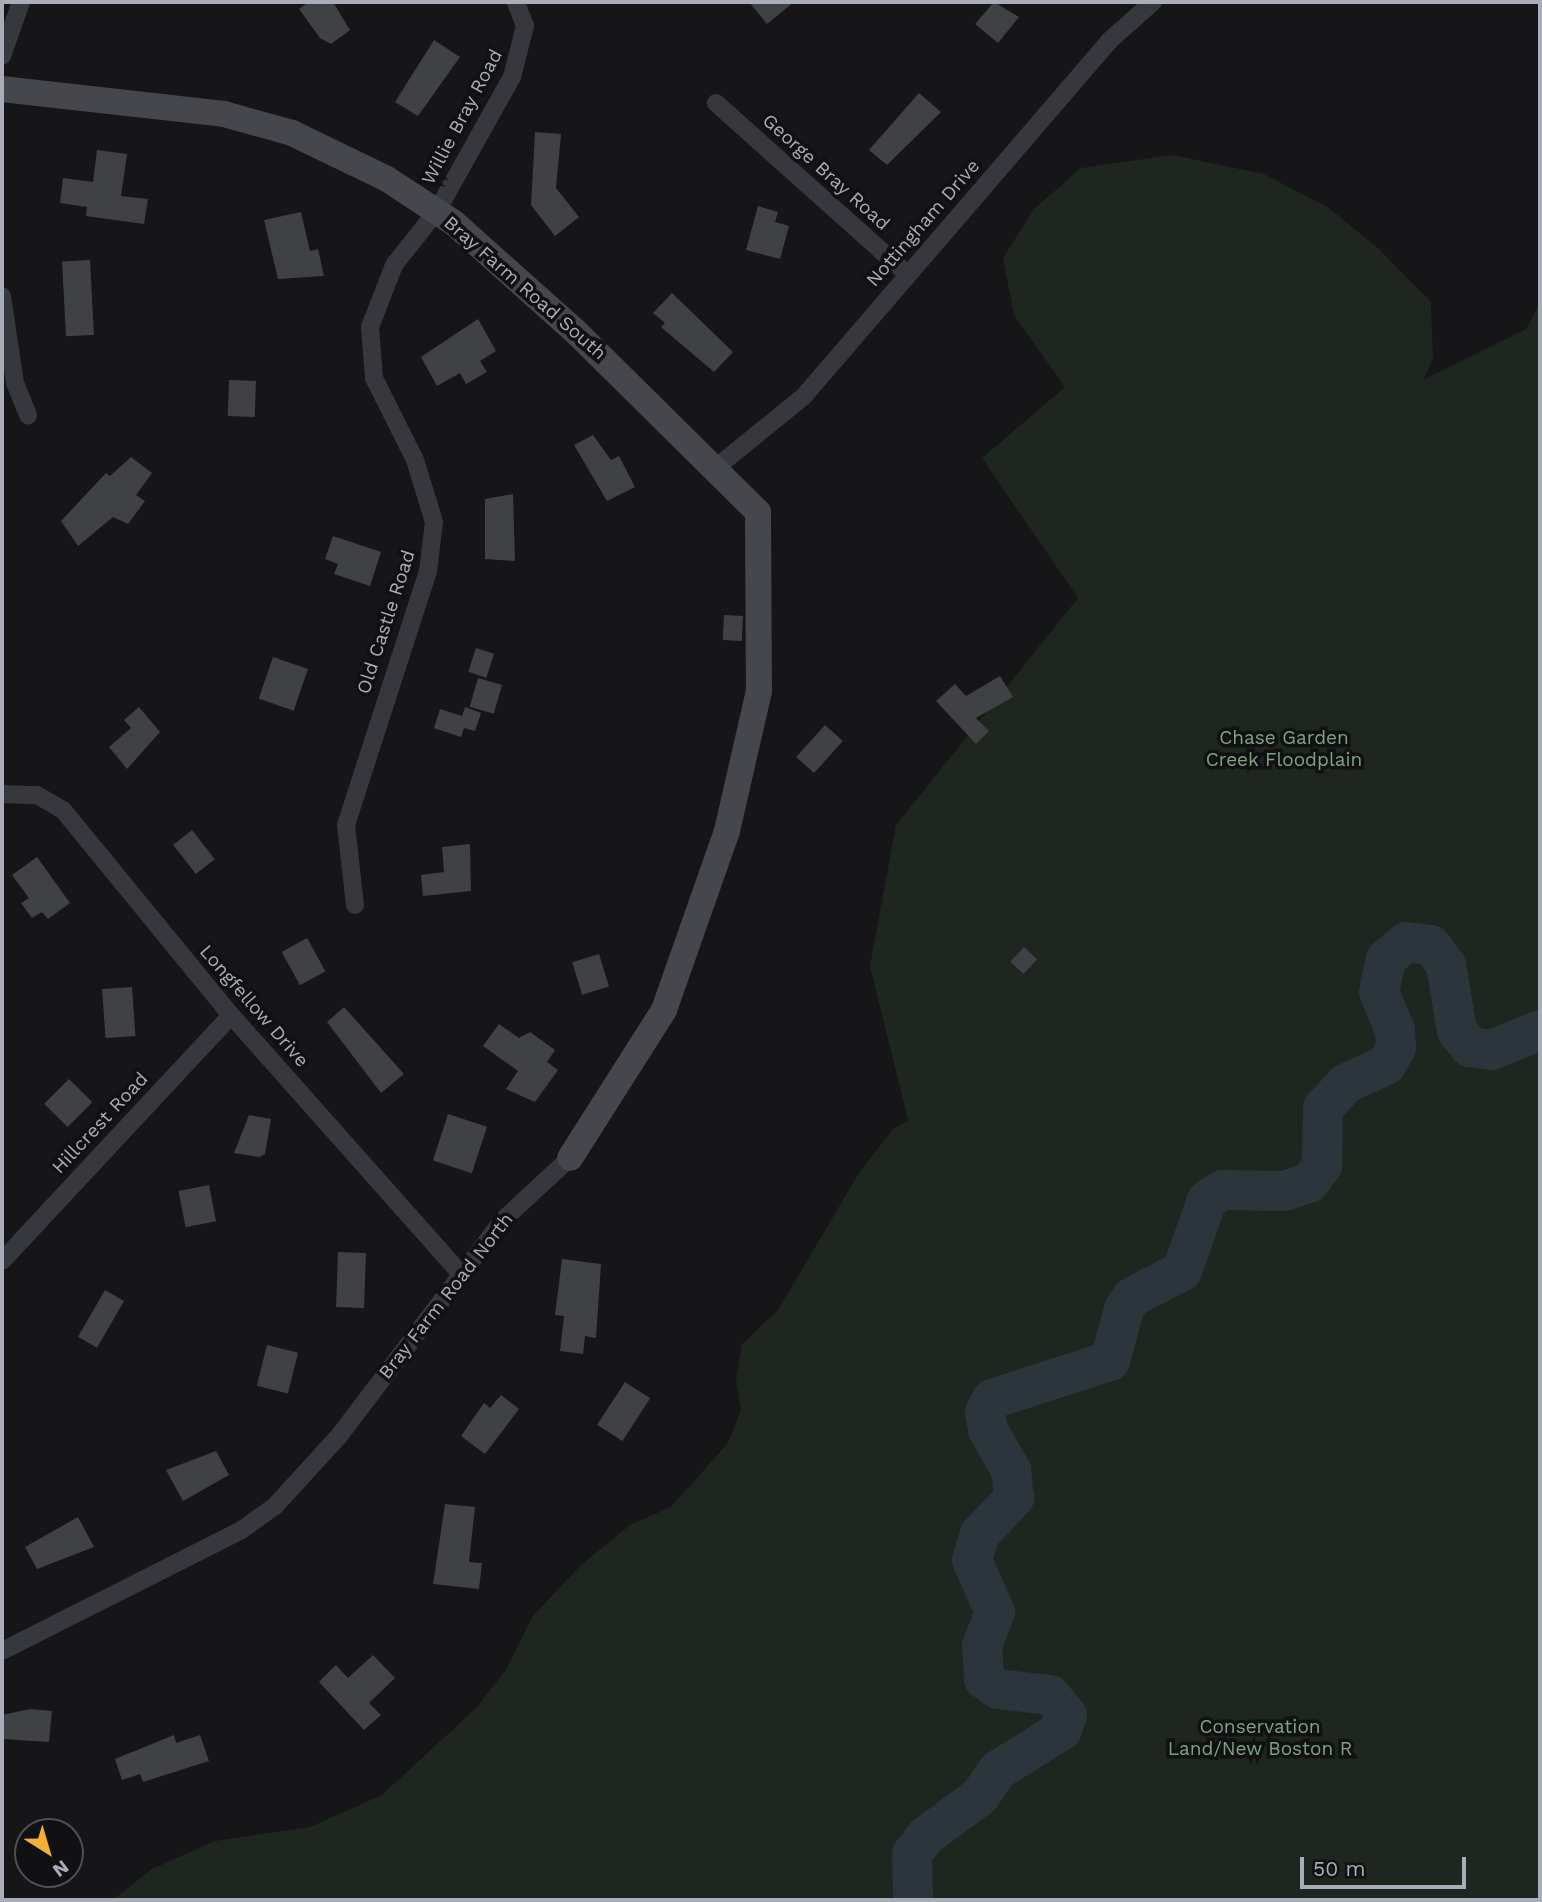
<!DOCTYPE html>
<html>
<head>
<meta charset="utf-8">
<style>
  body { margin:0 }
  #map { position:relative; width:1542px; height:1902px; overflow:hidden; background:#161618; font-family:"Work Sans",sans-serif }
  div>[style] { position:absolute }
  .green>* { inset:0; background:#1e261f }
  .river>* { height:40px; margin:-20px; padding:0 20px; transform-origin:20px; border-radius:20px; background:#2c353c }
  .building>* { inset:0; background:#404145; transform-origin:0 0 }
  .street>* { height:18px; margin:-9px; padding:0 9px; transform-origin:9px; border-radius:9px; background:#37383d }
  .secondary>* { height:26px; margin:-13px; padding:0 13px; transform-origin:13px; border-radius:13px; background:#45474d }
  span { translate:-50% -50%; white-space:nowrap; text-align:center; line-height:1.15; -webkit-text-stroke:7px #111113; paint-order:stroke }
  .street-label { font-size:19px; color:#a8adb8 }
  .park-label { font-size:19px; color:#7fa381 }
  .frame { position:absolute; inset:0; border:4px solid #a8adb8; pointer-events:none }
  .north { position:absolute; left:14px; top:1818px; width:70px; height:70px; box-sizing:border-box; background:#111113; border:2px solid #4d4f55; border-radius:50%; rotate:143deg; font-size:19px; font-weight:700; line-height:28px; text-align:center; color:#a8adb8 }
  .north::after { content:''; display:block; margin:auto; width:24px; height:32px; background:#f2b134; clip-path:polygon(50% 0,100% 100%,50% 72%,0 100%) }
  .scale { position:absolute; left:1300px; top:1857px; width:166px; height:32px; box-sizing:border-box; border:4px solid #a8adb8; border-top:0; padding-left:9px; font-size:21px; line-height:24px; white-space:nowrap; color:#a8adb8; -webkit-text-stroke:5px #111113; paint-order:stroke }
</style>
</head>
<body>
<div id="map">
  <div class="green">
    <div style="clip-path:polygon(1172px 155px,1264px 174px,1329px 208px,1380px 250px,1431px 302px,1433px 359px,1423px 380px,1526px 329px,1540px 303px,1540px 1900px,113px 1900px,152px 1869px,215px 1841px,310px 1827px,382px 1795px,476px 1708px,506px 1670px,532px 1617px,581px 1565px,630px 1525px,671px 1507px,728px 1443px,741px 1410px,736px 1380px,742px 1344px,778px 1310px,859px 1173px,893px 1129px,908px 1120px,870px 966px,896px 825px,1078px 598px,982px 458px,1065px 387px,1014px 315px,1003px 258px,1034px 209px,1081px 168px)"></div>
  </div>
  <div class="river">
    <div style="left:913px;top:1900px;width:46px;rotate:-91.2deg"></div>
    <div style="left:912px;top:1854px;width:23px;rotate:-52deg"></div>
    <div style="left:926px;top:1836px;width:67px;rotate:-36.5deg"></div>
    <div style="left:980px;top:1796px;width:32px;rotate:-55deg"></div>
    <div style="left:998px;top:1770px;width:75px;rotate:-32deg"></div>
    <div style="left:1062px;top:1730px;width:16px;rotate:-72deg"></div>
    <div style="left:1067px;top:1715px;width:26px;rotate:-130deg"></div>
    <div style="left:1050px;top:1695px;width:52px;rotate:-173.4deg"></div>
    <div style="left:998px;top:1689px;width:17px;rotate:-144deg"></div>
    <div style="left:984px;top:1679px;width:33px;rotate:-93deg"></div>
    <div style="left:982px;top:1646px;width:36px;rotate:-69deg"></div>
    <div style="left:995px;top:1612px;width:57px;rotate:-113.9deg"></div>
    <div style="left:972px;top:1560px;width:27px;rotate:-73deg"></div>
    <div style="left:980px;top:1534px;width:50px;rotate:-46.6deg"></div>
    <div style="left:1014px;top:1498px;width:28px;rotate:-96deg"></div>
    <div style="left:1011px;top:1470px;width:46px;rotate:-119.9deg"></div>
    <div style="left:988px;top:1430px;width:18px;rotate:-99deg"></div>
    <div style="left:985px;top:1412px;width:15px;rotate:-62deg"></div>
    <div style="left:992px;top:1399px;width:124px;rotate:-17.9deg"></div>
    <div style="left:1110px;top:1361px;width:54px;rotate:-74.9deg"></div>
    <div style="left:1124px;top:1309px;width:14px;rotate:-56deg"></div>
    <div style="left:1132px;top:1297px;width:56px;rotate:-27.5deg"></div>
    <div style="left:1182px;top:1271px;width:75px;rotate:-70.6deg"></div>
    <div style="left:1207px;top:1200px;width:18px;rotate:-34deg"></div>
    <div style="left:1222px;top:1190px;width:62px;rotate:0.9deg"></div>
    <div style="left:1284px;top:1191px;width:26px;rotate:-18deg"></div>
    <div style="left:1309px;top:1183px;width:21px;rotate:-53deg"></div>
    <div style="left:1322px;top:1166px;width:58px;rotate:-89deg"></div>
    <div style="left:1323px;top:1108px;width:33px;rotate:-47deg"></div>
    <div style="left:1345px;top:1084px;width:45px;rotate:-24.9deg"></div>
    <div style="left:1386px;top:1065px;width:20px;rotate:-60deg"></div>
    <div style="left:1396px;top:1048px;width:18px;rotate:-93deg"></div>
    <div style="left:1395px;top:1030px;width:41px;rotate:-112.8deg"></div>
    <div style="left:1379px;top:992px;width:34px;rotate:-78deg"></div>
    <div style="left:1386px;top:959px;width:26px;rotate:-40deg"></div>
    <div style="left:1406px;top:942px;width:25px;rotate:7deg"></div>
    <div style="left:1431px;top:945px;width:25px;rotate:53deg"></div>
    <div style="left:1446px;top:965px;width:67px;rotate:80.5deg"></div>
    <div style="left:1457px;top:1031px;width:21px;rotate:51deg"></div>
    <div style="left:1470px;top:1047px;width:22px;rotate:8deg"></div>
    <div style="left:1492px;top:1050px;width:52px;rotate:-22.6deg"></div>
  </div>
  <div class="building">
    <div style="clip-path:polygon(309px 2px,333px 2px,350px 30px,331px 44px,320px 38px,299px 9px)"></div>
    <div style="clip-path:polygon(749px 2px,794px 2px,767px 24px)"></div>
    <div style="clip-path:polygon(994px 2px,1019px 17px,998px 43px,975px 24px)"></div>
    <div style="clip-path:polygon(434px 40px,460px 57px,418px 116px,395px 102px)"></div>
    <div style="clip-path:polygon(919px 93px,941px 112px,887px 165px,869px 150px)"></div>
    <div style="clip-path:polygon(535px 132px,561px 134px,556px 188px,579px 217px,555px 236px,531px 205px)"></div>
    <div style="clip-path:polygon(97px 150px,127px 154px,121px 196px,148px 199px,144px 224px,86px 216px,87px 207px,60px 203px,63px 178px,93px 182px)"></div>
    <div style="clip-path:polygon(758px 206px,778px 212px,775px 222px,789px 226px,780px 259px,746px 250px)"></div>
    <div style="clip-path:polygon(301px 212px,310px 251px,318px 249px,324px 276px,278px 279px,264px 220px)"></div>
    <div style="left:90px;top:260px;width:75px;height:28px;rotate:87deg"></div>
    <div style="clip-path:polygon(672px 293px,733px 352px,714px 372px,661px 327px,665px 323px,653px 313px)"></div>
    <div style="clip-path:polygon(478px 319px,496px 351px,480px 361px,487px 372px,466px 384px,460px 373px,437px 386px,421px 357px)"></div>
    <div style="left:229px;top:380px;width:27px;height:36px;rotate:2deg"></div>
    <div style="clip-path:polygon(593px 435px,611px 460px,619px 456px,635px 487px,607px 501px,574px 445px)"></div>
    <div style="clip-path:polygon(131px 457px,152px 473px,136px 495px,145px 501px,128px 524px,113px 517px,78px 546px,61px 521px,106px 473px,110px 476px)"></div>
    <div style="clip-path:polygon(513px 494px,515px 561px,485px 559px,485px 499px)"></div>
    <div style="clip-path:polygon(333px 536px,381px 552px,370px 586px,334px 574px,338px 564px,325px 559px)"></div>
    <div style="left:724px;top:615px;width:19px;height:25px;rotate:3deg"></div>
    <div style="left:476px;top:648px;width:19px;height:25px;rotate:18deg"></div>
    <div style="left:273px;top:657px;width:37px;height:44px;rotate:19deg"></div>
    <div style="clip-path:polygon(1000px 676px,1013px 697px,976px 718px,989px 731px,976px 744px,936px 701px,955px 684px,966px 696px)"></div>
    <div style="left:478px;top:678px;width:25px;height:30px;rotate:16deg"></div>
    <div style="clip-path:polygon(139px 707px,160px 732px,127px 769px,109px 747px,131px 728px,124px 720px)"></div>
    <div style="clip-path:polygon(465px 707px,481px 713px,475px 731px,464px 728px,461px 737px,434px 728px,440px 709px,462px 716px)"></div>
    <div style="left:825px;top:725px;width:24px;height:43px;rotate:42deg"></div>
    <div style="left:192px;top:830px;width:37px;height:24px;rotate:52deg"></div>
    <div style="clip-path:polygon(470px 844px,471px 891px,423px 896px,421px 875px,444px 872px,442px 847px)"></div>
    <div style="clip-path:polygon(37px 857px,70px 903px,48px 919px,42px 912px,32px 918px,21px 903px,29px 898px,12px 875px)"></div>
    <div style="left:307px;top:938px;width:38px;height:29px;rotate:61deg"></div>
    <div style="left:1024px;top:947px;width:18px;height:20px;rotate:43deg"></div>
    <div style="left:599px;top:954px;width:34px;height:28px;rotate:73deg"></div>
    <div style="left:132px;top:987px;width:49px;height:30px;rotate:86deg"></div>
    <div style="clip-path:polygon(344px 1007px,404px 1074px,381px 1093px,327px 1022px)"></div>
    <div style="clip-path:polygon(499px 1024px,519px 1038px,530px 1032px,555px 1050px,547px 1062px,558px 1070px,535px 1102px,506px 1089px,518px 1071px,483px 1046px)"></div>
    <div style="left:69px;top:1079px;width:33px;height:35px;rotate:45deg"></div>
    <div style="left:448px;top:1114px;width:41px;height:49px;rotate:18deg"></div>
    <div style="clip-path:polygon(249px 1115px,271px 1119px,265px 1154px,259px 1157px,234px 1153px)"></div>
    <div style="left:209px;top:1185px;width:37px;height:31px;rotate:79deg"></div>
    <div style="left:338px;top:1252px;width:28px;height:55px;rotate:2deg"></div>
    <div style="clip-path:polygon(562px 1259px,601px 1264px,596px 1338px,585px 1336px,583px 1354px,560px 1351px,564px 1316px,555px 1315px)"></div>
    <div style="left:105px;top:1290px;width:22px;height:54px;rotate:30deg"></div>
    <div style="left:267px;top:1345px;width:32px;height:42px;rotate:14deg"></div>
    <div style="left:625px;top:1382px;width:30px;height:51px;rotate:33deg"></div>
    <div style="clip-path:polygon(501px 1395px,519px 1409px,485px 1454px,461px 1436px,484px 1403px,490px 1408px)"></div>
    <div style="clip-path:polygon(216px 1451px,229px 1475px,183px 1501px,166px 1470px)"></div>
    <div style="clip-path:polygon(445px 1504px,475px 1507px,469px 1562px,482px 1563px,479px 1589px,433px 1584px)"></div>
    <div style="clip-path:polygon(78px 1517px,94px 1547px,37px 1569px,25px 1547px)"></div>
    <div style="clip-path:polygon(373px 1655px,395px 1678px,369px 1703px,381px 1715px,364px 1730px,319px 1682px,336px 1665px,348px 1678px)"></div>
    <div style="clip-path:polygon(30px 1709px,52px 1711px,49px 1742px,2px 1739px,2px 1715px)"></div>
    <div style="clip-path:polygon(174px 1735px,176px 1743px,200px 1735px,209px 1761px,143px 1782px,140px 1774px,122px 1780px,115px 1759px)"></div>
  </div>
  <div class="street">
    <div style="left:2px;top:56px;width:57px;rotate:-70.6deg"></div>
    <div style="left:716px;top:103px;width:255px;rotate:41.8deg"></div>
    <div style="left:2px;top:296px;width:88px;rotate:81.5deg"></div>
    <div style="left:15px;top:383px;width:35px;rotate:68deg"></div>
    <div style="left:718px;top:466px;width:111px;rotate:-39.1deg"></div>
    <div style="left:804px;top:396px;width:468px;rotate:-49.3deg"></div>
    <div style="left:1109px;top:41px;width:59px;rotate:-41.6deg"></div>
    <div style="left:2px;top:794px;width:35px;rotate:2deg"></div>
    <div style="left:37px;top:795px;width:30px;rotate:30deg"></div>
    <div style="left:63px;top:810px;width:265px;rotate:50.7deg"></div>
    <div style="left:231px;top:1015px;width:346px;rotate:48.4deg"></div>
    <div style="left:355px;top:905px;width:81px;rotate:-96.4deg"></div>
    <div style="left:346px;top:825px;width:267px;rotate:-72.1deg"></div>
    <div style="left:428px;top:571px;width:49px;rotate:-83deg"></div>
    <div style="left:434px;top:522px;width:65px;rotate:-107deg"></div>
    <div style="left:415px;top:460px;width:92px;rotate:-116.6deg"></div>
    <div style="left:374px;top:378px;width:51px;rotate:-94.5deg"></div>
    <div style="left:370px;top:327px;width:66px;rotate:-68.8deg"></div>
    <div style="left:394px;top:265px;width:69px;rotate:-51.5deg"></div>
    <div style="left:437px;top:211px;width:154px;rotate:-60.8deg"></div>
    <div style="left:512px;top:77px;width:53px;rotate:-75.7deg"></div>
    <div style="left:525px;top:26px;width:26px;rotate:-111deg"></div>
    <div style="left:2px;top:1261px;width:336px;rotate:-47deg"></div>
    <div style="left:2px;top:1651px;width:267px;rotate:-26.8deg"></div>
    <div style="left:240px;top:1531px;width:43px;rotate:-35.5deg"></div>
    <div style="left:275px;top:1506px;width:95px;rotate:-47.6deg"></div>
    <div style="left:339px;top:1436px;width:271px;rotate:-52.8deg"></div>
    <div style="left:503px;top:1220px;width:91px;rotate:-42.8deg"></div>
  </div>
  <div class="secondary">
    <div style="left:2px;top:89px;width:223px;rotate:6.4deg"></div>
    <div style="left:224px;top:114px;width:71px;rotate:15.6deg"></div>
    <div style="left:292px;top:133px;width:106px;rotate:25.8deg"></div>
    <div style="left:387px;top:179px;width:80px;rotate:33.3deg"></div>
    <div style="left:454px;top:223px;width:164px;rotate:41.8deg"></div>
    <div style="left:576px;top:332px;width:256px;rotate:44.7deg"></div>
    <div style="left:758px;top:512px;width:179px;rotate:89.7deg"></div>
    <div style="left:759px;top:691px;width:144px;rotate:102.9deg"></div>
    <div style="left:727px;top:831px;width:190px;rotate:109.4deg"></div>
    <div style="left:664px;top:1010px;width:175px;rotate:122.4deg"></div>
  </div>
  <div class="street-label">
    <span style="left:462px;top:117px;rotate:-62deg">Willie Bray Road</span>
    <span style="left:826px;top:172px;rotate:42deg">George Bray Road</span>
    <span style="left:923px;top:223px;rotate:-49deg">Nottingham Drive</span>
    <span style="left:525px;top:288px;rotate:41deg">Bray Farm Road South</span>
    <span style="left:386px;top:622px;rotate:-72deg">Old Castle Road</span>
    <span style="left:254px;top:1006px;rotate:49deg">Longfellow Drive</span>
    <span style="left:100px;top:1123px;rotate:-47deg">Hillcrest Road</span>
    <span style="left:446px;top:1296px;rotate:-52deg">Bray Farm Road North</span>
  </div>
  <div class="park-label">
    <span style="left:1284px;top:749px">Chase Garden<br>Creek Floodplain</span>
    <span style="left:1260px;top:1738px">Conservation<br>Land/New Boston R</span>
  </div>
  <div class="frame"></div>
  <div class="north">N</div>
  <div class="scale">50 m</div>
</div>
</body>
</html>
